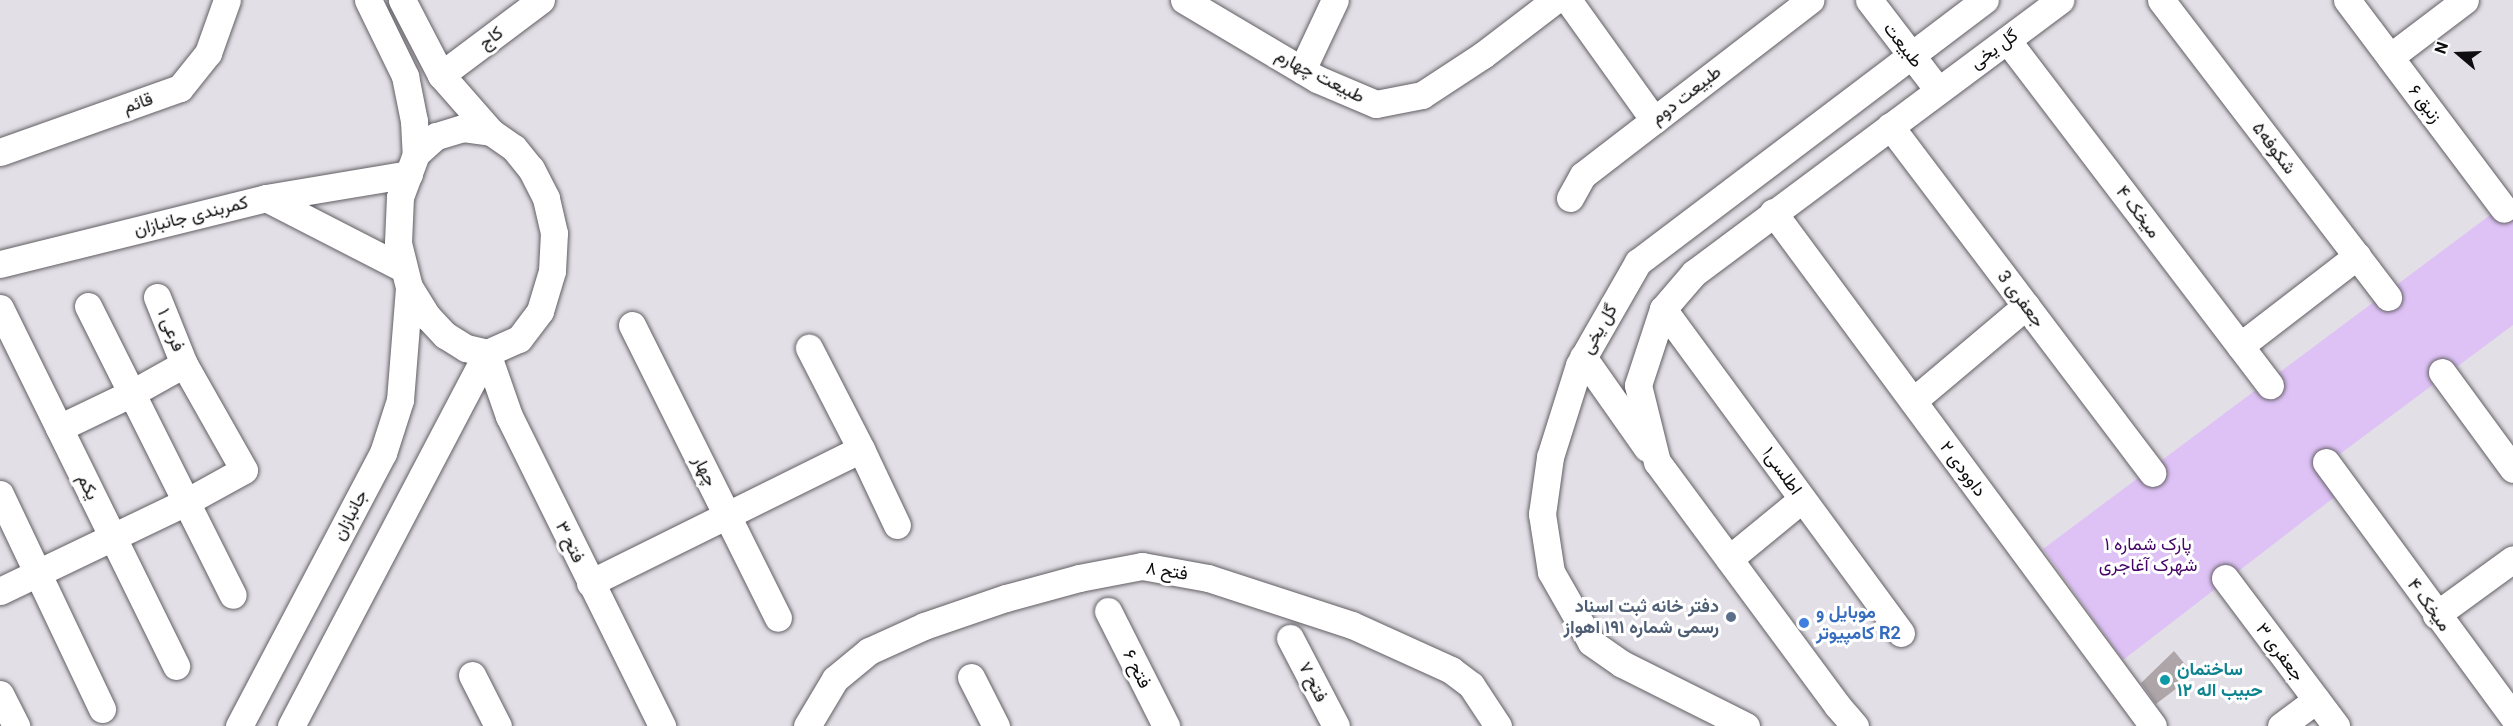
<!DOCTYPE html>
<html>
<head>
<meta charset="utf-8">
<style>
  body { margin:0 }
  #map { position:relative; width:2513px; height:726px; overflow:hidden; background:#e2dfe6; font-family:Roboto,Vazirmatn,sans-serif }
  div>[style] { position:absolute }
  .green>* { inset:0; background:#dec2f6 }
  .building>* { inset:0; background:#ada5a7 }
  .roads { filter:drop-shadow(0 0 2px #625f64) drop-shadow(0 0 2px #625f64) }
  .minor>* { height:27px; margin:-13.5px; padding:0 13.5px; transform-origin:13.5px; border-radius:13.5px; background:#fff }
  .dots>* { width:16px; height:16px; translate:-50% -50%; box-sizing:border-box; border:3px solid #fff; border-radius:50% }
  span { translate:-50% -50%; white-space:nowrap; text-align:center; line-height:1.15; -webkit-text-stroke:6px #fff; paint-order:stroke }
  .street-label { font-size:18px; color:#0e0d0f }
  .park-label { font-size:18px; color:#460667 }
  .service-label { font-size:18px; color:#4e5e75; font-weight:700 }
  .right { translate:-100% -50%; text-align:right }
  .shop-label { font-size:18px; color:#366cbe; font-weight:700 }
  .left { translate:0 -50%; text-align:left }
  .culture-label { font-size:18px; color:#0d838f; font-weight:700 }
  .north { position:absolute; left:2429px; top:24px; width:60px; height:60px; -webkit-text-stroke:4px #fff; paint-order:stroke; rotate:289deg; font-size:16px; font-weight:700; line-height:24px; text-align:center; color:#0e0d0f }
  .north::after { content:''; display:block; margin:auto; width:21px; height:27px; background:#0e0d0f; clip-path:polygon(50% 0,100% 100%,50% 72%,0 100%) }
</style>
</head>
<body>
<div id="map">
  <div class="green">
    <div style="clip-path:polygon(2513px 198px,2513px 325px,2340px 454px,2319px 474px,2336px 496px,2123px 660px,2043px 549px)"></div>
  </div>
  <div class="building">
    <div style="clip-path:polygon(2174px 651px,2194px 675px,2156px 704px,2141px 683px)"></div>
  </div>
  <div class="roads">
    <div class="minor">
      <div style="left:368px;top:0;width:85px;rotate:64deg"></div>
      <div style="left:405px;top:76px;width:46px;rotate:78.7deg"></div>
      <div style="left:414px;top:121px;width:33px;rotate:87deg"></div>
      <div style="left:416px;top:154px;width:46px;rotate:110.4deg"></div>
      <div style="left:400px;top:197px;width:46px;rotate:92.5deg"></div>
      <div style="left:398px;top:243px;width:45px;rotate:76deg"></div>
      <div style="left:409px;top:287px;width:36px;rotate:58deg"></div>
      <div style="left:428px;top:317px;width:25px;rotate:47deg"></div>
      <div style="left:445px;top:335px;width:25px;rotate:32deg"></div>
      <div style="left:466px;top:348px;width:22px;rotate:13deg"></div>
      <div style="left:487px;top:353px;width:35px;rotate:-24deg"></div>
      <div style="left:519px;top:339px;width:35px;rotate:-53deg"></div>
      <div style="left:540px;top:311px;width:42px;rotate:-73.3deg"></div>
      <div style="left:552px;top:271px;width:38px;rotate:-87deg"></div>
      <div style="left:554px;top:233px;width:36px;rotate:-103deg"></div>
      <div style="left:546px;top:198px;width:33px;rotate:-117deg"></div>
      <div style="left:531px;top:169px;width:27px;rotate:-129deg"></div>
      <div style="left:514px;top:148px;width:28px;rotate:-145deg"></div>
      <div style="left:491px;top:132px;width:28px;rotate:-172deg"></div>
      <div style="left:463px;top:128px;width:28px;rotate:163deg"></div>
      <div style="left:436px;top:136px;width:27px;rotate:138deg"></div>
      <div style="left:402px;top:0;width:85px;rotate:62.5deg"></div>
      <div style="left:441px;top:75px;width:76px;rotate:48.7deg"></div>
      <div style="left:1184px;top:0;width:155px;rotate:30.7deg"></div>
      <div style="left:1317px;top:79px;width:64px;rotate:23deg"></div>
      <div style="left:1376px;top:104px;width:47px;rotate:-11.1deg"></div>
      <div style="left:1422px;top:95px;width:73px;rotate:-33.3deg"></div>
      <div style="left:1483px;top:55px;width:91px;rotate:-37.4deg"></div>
      <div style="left:1568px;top:0;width:148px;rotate:54.4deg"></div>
      <div style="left:1869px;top:0;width:113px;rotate:52.5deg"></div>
      <div style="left:2161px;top:0;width:374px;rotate:52.6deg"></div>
      <div style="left:2347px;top:0;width:261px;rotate:53.1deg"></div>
      <div style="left:2007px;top:40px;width:434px;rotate:52.7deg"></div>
      <div style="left:2390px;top:57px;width:94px;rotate:-37.2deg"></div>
      <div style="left:1302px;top:70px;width:77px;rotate:-64.8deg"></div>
      <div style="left:441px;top:75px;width:125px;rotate:-36.9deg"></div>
      <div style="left:1890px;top:126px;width:435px;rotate:52.9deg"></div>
      <div style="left:0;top:152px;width:191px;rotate:-19.6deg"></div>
      <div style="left:180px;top:88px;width:45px;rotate:-51.3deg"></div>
      <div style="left:208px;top:53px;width:56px;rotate:-70.3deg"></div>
      <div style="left:266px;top:198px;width:155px;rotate:27.2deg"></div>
      <div style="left:1570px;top:198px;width:26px;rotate:-61deg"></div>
      <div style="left:1583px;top:175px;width:287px;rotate:-37.6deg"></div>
      <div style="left:1773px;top:212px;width:639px;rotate:53.52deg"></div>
      <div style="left:0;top:264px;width:274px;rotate:-13.9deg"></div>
      <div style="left:266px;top:198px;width:145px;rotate:-9.5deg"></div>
      <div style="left:157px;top:297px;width:72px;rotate:68.1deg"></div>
      <div style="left:88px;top:306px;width:323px;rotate:63.4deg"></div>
      <div style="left:0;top:308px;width:399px;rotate:63.8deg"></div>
      <div style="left:1663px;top:309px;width:402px;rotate:53.7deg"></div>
      <div style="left:632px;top:325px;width:327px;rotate:63.5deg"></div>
      <div style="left:2240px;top:346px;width:148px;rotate:-37.6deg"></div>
      <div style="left:487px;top:353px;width:67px;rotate:70.8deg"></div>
      <div style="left:509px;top:416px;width:346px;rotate:63.7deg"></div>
      <div style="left:1583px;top:357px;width:111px;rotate:54.9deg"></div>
      <div style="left:2442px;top:372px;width:120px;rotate:53.8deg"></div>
      <div style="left:1913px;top:401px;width:148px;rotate:-40.1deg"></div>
      <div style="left:861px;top:449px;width:84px;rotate:64.7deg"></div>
      <div style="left:2326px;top:462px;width:316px;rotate:53.7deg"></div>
      <div style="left:0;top:494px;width:238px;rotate:64.6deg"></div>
      <div style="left:1729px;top:559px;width:94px;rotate:-39.4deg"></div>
      <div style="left:2225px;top:578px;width:185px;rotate:53.1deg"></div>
      <div style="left:590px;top:583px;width:302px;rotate:-26.3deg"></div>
      <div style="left:861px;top:449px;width:114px;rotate:-117.2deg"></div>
      <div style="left:0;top:591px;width:206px;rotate:-25.6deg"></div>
      <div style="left:186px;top:502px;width:66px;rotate:-28.9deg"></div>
      <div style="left:244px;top:470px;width:122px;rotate:-119.5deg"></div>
      <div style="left:184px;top:364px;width:60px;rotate:150.9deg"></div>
      <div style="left:132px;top:393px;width:81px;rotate:154.4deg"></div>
      <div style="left:1108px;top:611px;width:129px;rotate:63.2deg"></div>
      <div style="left:2436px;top:615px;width:95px;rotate:-36deg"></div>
      <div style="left:1290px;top:638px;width:99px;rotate:62.4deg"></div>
      <div style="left:472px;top:675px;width:57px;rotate:63deg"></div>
      <div style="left:971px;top:677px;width:55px;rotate:63deg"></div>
      <div style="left:0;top:694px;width:36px;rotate:63deg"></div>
      <div style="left:239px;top:726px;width:309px;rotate:-62.2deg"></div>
      <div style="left:383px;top:453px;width:56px;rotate:-72.2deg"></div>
      <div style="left:400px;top:400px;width:113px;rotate:-85.4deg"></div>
      <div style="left:291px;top:726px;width:421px;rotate:-62.3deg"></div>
      <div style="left:807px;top:726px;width:55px;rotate:-59.2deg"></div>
      <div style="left:835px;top:679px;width:44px;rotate:-39.5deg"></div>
      <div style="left:869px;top:651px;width:60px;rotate:-24.4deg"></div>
      <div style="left:924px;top:626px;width:87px;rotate:-18.9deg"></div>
      <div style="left:1006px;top:598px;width:76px;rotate:-15.3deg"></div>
      <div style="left:1079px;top:578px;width:64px;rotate:-10.8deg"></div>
      <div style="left:1142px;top:566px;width:67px;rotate:10.3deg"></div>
      <div style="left:1208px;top:578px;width:151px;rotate:18.1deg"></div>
      <div style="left:1352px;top:625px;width:109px;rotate:24.4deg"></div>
      <div style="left:1451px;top:670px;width:25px;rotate:37deg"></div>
      <div style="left:1471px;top:685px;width:49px;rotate:56.6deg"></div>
      <div style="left:1746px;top:726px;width:139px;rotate:-153.4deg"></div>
      <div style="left:1622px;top:664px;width:38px;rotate:-145deg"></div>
      <div style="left:1591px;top:642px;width:81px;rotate:-119.7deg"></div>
      <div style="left:1551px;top:572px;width:59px;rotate:-98.8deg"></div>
      <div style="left:1542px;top:514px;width:58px;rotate:-82deg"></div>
      <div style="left:1550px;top:457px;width:96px;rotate:-72.5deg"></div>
      <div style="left:1579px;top:365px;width:119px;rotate:-60.2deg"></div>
      <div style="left:1638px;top:262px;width:435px;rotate:-37.1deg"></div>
      <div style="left:1855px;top:726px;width:28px;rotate:-131deg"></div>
      <div style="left:1837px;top:705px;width:302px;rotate:-126.5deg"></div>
      <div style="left:1657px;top:462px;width:79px;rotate:-103.9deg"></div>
      <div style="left:1638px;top:385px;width:80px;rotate:-71.8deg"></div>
      <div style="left:1663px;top:309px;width:48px;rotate:-49.3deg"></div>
      <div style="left:1694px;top:273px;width:457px;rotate:-36.7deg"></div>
      <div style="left:2281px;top:726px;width:44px;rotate:-36.6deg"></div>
    </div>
  </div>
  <div class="dots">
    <div style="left:1731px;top:617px;background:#5c6f8a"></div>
    <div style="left:1804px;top:623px;background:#3f7fe0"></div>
    <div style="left:2165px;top:680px;background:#0f9aa8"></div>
  </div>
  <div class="street-label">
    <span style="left:491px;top:38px;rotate:-37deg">کاج</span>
    <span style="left:1903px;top:45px;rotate:52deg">طبیعت</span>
    <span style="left:1994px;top:49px;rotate:-36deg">گل یخی</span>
    <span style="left:1320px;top:76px;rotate:27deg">طبیعت چهارم</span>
    <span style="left:1686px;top:95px;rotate:-38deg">طبیعت دوم</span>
    <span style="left:138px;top:103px;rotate:-19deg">قائم</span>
    <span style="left:2425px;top:104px;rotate:53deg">زنبق ۶</span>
    <span style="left:2274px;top:148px;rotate:53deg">شکوفه۵</span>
    <span style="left:2138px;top:212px;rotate:53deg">میخک ۴</span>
    <span style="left:191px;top:216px;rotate:-14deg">کمربندی جانبازان</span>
    <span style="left:2021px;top:299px;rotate:53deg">3 جعفری</span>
    <span style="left:1599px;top:329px;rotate:-60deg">گل یخی</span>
    <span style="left:171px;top:330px;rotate:68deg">فرعی ۱</span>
    <span style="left:1963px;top:469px;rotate:53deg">داوودی ۲</span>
    <span style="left:705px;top:471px;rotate:63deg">چهار</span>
    <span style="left:1782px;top:471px;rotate:54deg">اطلسی۱</span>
    <span style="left:88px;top:487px;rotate:64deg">یکم</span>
    <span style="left:350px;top:515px;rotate:-62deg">جانبازان</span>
    <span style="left:570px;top:542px;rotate:64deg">فتح ۳</span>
    <span style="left:1167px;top:571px;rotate:9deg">فتح ۸</span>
    <span style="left:2429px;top:605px;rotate:54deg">میخک ۴</span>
    <span style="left:2280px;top:652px;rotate:53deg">جعفری ۳</span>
    <span style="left:1137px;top:669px;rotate:63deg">فتح ۶</span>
    <span style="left:1313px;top:682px;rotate:63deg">فتح ۷</span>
  </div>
  <div class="park-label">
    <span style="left:2148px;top:555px">پارک شماره ۱<br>شهرک آغاجری</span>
  </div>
  <div class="service-label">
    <span class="right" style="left:1719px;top:617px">دفتر خانه ثبت اسناد<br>رسمی شماره ۱۹۱ اهواز</span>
  </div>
  <div class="shop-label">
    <span class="left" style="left:1816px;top:623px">موبایل و<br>کامپیوتر R2</span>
  </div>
  <div class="culture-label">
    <span class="left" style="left:2177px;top:680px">ساختمان<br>حبیب اله ۱۲</span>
  </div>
  <div class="north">N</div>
</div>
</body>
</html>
